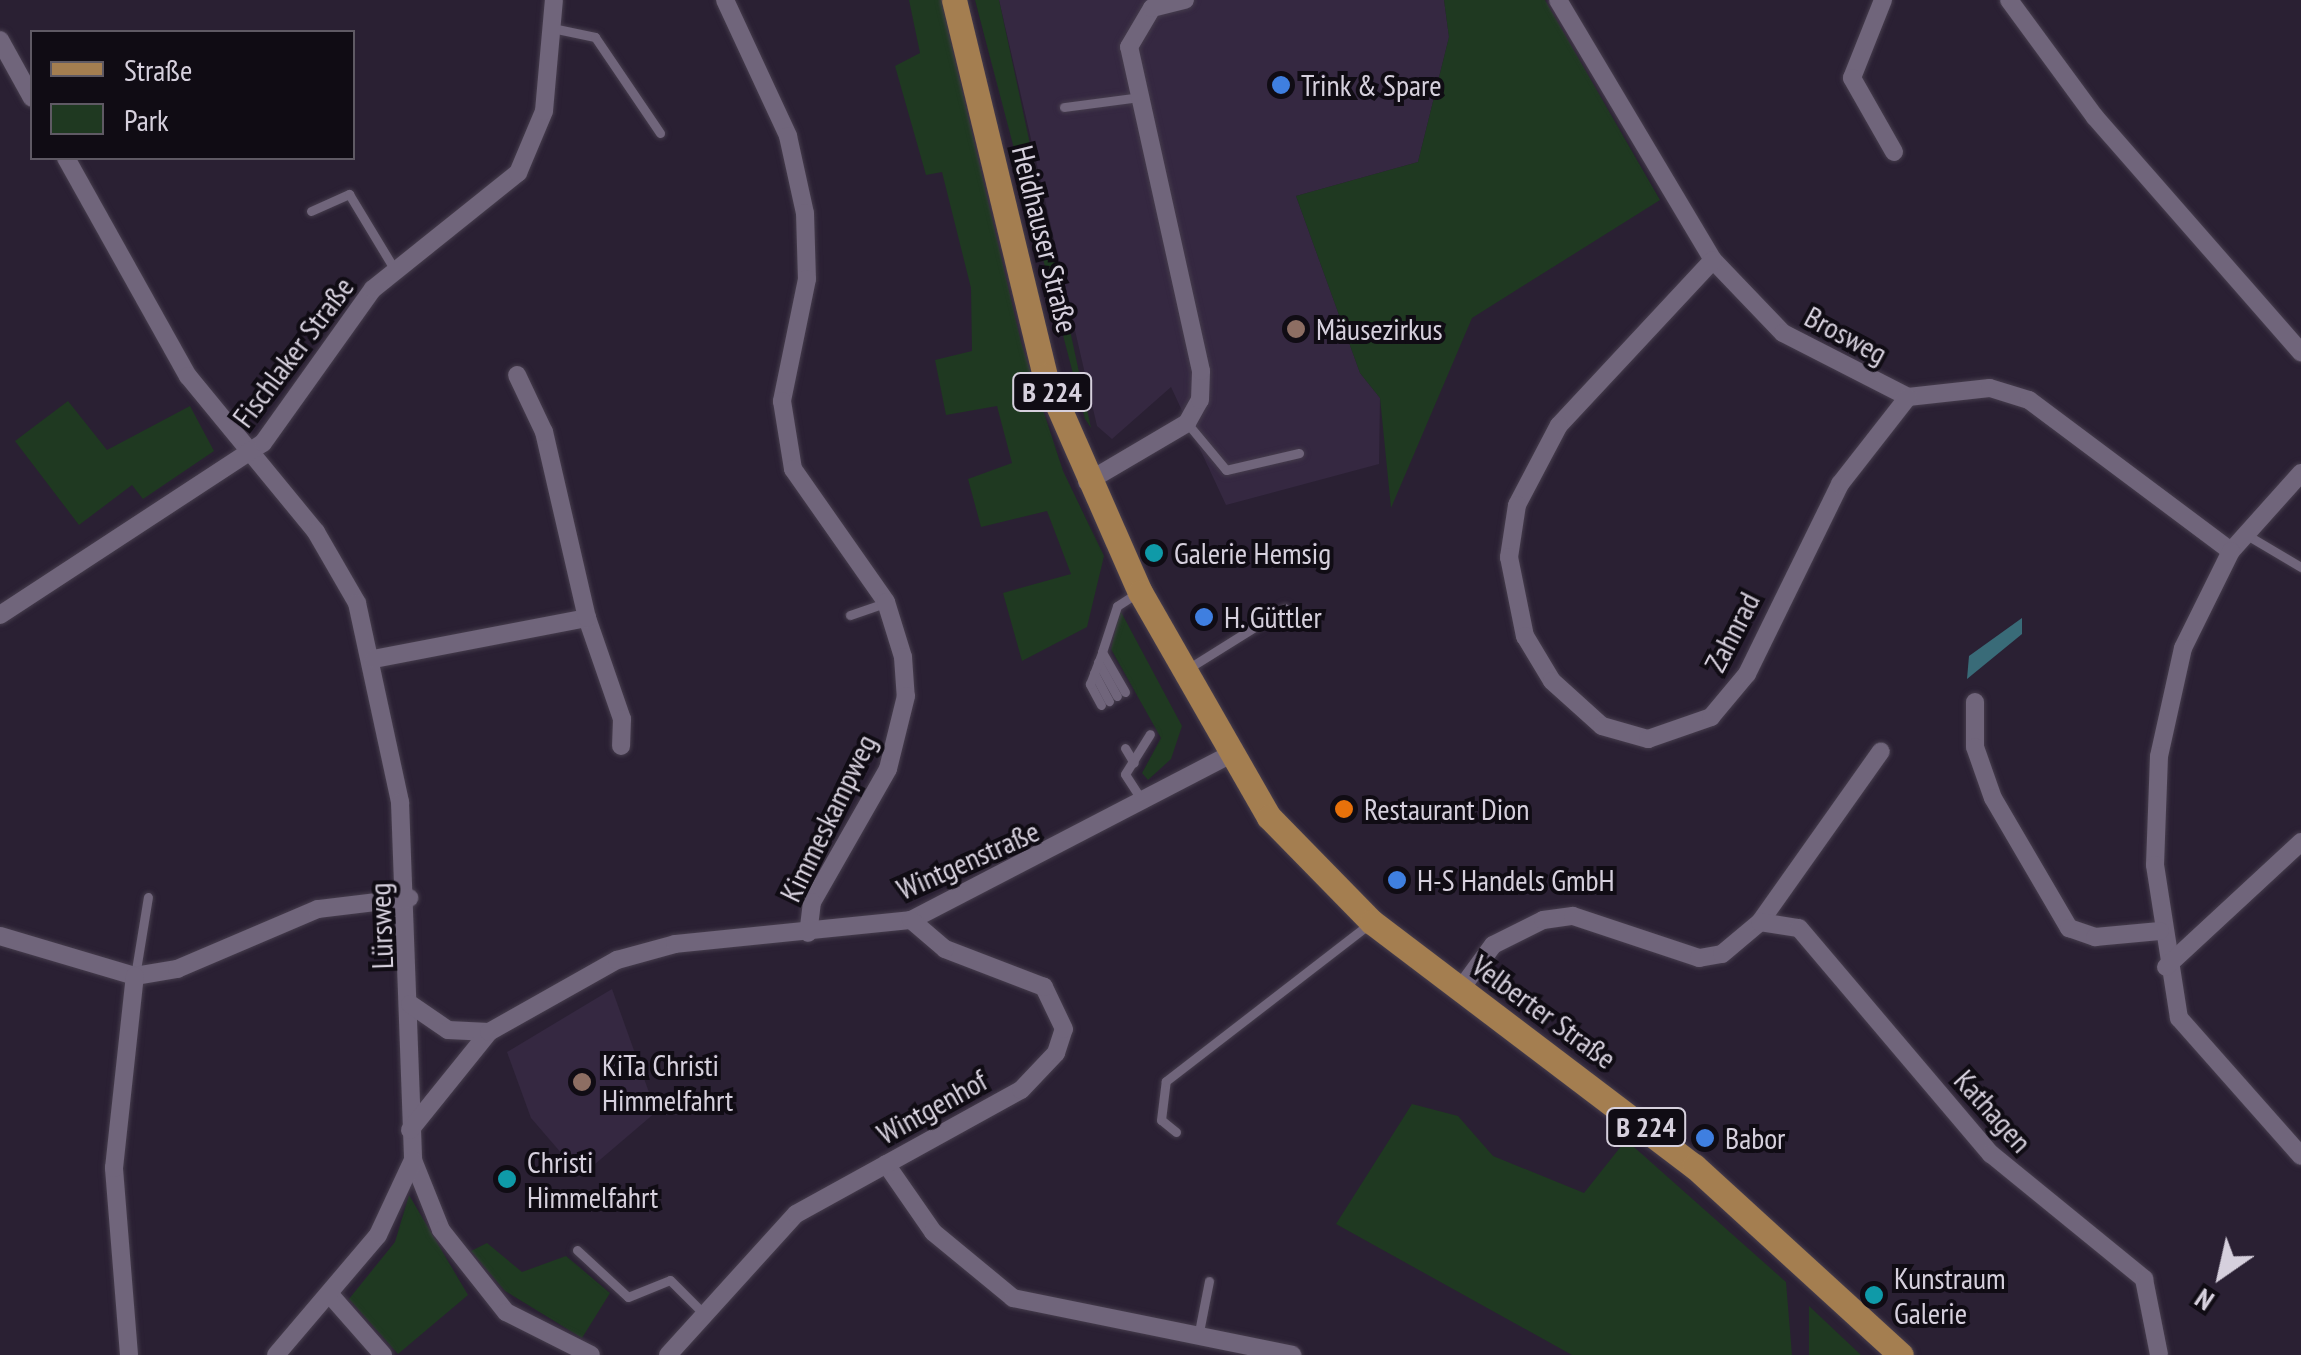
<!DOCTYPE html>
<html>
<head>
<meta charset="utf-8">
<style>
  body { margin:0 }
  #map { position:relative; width:2301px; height:1355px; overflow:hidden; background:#2a2033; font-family:"PT Sans Narrow",sans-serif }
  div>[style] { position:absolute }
  .built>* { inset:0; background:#352841 }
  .green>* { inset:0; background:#1f3921 }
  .water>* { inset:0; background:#396b78 }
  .roads { filter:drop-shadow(0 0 2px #463d4d) drop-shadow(0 0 2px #463d4d) }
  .lane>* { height:9px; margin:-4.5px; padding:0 4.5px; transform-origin:4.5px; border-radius:4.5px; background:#70657b }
  .street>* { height:18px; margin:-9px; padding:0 9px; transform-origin:9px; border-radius:9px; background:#70657b }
  .primary>* { height:25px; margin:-12.5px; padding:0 12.5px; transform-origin:12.5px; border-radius:12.5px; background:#a47e50 }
  .dots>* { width:28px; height:28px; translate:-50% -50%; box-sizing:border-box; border:5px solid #100c14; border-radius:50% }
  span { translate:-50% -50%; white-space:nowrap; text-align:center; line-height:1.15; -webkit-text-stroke:8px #100c14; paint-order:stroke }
  .shield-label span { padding:2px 8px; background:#100c14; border:2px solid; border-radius:8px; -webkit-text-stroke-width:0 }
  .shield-label { font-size:28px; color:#d6d0dd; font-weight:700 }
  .poi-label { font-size:30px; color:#d6d0dd }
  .left { translate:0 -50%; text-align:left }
  .street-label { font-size:30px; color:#d6d0dd }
  .legend { position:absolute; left:30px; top:30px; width:325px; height:130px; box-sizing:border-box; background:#100c14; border:2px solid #5f5a64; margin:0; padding:12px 18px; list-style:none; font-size:30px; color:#d6d0dd }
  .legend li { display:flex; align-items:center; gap:20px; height:50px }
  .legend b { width:50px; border:2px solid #5f5a64 }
  .north { position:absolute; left:2171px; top:1225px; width:100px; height:100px; -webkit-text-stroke:8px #100c14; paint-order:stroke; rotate:214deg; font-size:28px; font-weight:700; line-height:40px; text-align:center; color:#d6d0dd }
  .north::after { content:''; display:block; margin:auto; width:35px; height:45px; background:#d6d0dd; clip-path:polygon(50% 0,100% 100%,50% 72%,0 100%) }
</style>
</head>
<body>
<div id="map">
  <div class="built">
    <div style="clip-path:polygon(999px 0,1444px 0,1449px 37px,1418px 162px,1296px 196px,1360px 373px,1380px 398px,1379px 464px,1226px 505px,1171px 387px,1112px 439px,1097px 426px)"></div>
    <div style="clip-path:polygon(612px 989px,656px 1112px,581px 1176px,531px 1118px,507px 1052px)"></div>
  </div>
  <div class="green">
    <div style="clip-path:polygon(909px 0,941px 0,1021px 342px,1063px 471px,1104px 556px,1087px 627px,1022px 661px,1003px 593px,1071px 574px,1047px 511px,981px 527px,968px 479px,1012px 463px,997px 406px,946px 415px,935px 360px,972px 351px,971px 288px,942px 172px,926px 175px,895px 66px,920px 53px)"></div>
    <div style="clip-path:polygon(975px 0,999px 0,1091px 428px,1085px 419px)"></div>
    <div style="clip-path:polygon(1444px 0,1545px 0,1660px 200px,1472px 318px,1391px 508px,1380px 398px,1360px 373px,1296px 196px,1418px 162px,1449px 37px)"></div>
    <div style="clip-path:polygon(68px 401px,107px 450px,190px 406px,214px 451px,143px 499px,132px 485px,79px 525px,15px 441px)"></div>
    <div style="clip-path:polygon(1120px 610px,1182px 726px,1171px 759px,1148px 780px,1142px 773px,1161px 738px,1111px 649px)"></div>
    <div style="clip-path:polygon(1412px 1104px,1458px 1116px,1493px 1156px,1584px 1193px,1626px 1140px,1786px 1282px,1792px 1355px,1572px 1355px,1336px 1224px)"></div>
    <div style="clip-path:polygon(409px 1195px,468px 1295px,398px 1354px,349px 1299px,395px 1242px)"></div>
    <div style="clip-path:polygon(487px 1243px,522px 1272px,566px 1256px,610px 1293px,582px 1338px,505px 1291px,471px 1251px)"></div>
    <div style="clip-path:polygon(1809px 1306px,1861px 1355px,1809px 1355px)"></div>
  </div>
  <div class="water">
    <div style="clip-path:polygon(2022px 618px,2022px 634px,1967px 679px,1969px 656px)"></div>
  </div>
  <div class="roads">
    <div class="lane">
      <div style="left:552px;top:28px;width:44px;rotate:11.8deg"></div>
      <div style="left:595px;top:37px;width:116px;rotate:55.9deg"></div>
      <div style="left:1064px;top:107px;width:77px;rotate:-7.5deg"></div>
      <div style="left:311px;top:211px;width:42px;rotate:-24.1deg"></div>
      <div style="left:349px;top:194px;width:91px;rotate:58.9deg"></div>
      <div style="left:1187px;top:423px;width:61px;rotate:50.3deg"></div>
      <div style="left:1226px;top:470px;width:75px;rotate:-13.1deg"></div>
      <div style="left:2245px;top:534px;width:65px;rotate:30.5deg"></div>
      <div style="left:850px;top:615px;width:37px;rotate:-19deg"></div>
      <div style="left:1098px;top:662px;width:39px;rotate:61deg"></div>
      <div style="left:1189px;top:668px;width:113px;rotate:-32deg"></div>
      <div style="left:1094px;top:673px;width:32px;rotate:62deg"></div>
      <div style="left:1125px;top:692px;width:46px;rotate:-119.9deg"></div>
      <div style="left:1102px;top:652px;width:48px;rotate:-71.9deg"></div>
      <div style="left:1117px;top:606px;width:24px;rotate:-33deg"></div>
      <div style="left:1101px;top:705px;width:24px;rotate:-118deg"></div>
      <div style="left:1090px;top:684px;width:34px;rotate:-69deg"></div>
      <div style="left:1125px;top:748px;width:17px;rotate:59deg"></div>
      <div style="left:1143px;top:802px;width:33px;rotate:-123deg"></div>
      <div style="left:1125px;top:774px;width:47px;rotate:-58deg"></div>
      <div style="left:135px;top:976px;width:80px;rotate:-80.7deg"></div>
      <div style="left:1176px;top:1132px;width:19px;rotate:-141deg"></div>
      <div style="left:1161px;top:1120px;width:39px;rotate:-83deg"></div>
      <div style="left:1166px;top:1081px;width:257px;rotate:-37.7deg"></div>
      <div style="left:577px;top:1250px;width:69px;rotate:42.7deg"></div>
      <div style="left:628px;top:1297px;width:45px;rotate:-22deg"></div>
      <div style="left:670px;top:1280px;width:48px;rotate:45deg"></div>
      <div style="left:1198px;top:1337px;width:57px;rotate:-78.9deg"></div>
    </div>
    <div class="street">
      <div style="left:725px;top:0;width:150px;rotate:65.1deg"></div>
      <div style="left:788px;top:136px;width:79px;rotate:77.6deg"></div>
      <div style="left:805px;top:213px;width:66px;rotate:88.3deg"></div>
      <div style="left:807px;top:279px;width:125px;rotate:101.6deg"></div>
      <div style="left:782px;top:401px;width:69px;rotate:80.8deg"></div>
      <div style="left:793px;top:469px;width:162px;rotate:55deg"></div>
      <div style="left:886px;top:602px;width:58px;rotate:72.8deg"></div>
      <div style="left:903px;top:657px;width:39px;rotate:86deg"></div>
      <div style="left:906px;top:696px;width:75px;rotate:103.9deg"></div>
      <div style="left:888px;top:769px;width:153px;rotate:119.7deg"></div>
      <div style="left:812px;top:902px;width:31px;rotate:97deg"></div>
      <div style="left:1558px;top:0;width:303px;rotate:59.2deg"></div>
      <div style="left:1713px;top:260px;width:101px;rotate:46.2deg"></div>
      <div style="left:1783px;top:333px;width:140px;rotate:27.1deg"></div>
      <div style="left:1908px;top:397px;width:82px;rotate:-6.3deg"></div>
      <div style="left:1990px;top:388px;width:41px;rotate:17.1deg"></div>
      <div style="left:2029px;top:400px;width:252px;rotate:36.8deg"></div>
      <div style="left:1883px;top:0;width:84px;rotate:111.7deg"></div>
      <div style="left:1852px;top:78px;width:85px;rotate:60.4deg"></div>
      <div style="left:2009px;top:0;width:145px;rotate:53.7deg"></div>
      <div style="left:2095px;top:117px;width:313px;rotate:48.8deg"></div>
      <div style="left:0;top:40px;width:66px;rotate:61.1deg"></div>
      <div style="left:66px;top:158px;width:250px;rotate:60.8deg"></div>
      <div style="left:188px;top:376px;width:202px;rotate:50.6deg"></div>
      <div style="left:316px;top:532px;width:82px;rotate:60deg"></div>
      <div style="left:357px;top:603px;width:204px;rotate:77.8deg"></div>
      <div style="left:400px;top:802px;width:358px;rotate:87.9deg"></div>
      <div style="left:413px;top:1160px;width:75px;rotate:68.2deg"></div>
      <div style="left:441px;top:1230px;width:105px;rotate:51.6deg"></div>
      <div style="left:506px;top:1312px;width:95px;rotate:26.8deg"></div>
      <div style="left:1713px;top:260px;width:226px;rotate:133deg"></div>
      <div style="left:1559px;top:425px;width:90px;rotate:117.7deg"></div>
      <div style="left:1517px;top:505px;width:53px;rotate:98.7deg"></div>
      <div style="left:1509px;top:557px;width:81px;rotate:78.6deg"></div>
      <div style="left:1525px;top:636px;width:52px;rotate:59deg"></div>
      <div style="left:1552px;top:681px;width:67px;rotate:42deg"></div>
      <div style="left:1602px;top:726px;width:48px;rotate:15.8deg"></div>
      <div style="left:1648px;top:739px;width:67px;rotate:-19.2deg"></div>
      <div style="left:1711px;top:717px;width:56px;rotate:-50.1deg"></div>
      <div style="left:1747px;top:674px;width:212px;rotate:-63.9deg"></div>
      <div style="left:1840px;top:484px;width:110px;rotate:-52deg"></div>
      <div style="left:2301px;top:473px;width:105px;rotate:131.9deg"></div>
      <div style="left:2231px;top:551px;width:108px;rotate:116.3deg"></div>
      <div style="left:2183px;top:648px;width:111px;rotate:102.5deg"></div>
      <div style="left:2159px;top:756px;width:109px;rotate:92.1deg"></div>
      <div style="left:2155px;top:865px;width:155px;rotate:81.1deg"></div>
      <div style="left:2179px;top:1018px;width:184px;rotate:48.5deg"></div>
      <div style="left:1087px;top:482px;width:116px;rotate:-30.5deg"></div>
      <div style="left:1187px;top:423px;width:26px;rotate:-61deg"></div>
      <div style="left:1200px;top:400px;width:29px;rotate:-88deg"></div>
      <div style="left:1201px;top:371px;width:332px;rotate:-102.5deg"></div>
      <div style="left:1129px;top:47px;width:45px;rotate:-59.5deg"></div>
      <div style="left:1152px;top:8px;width:34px;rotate:-14deg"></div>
      <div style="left:0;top:615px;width:314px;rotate:-33.2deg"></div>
      <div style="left:263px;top:443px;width:189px;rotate:-54.5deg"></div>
      <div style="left:373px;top:289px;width:186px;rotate:-38.7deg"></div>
      <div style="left:518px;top:173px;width:67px;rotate:-67.2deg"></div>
      <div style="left:544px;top:111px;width:111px;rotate:-84.9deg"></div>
      <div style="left:587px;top:618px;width:107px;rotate:70.9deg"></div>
      <div style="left:622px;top:719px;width:27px;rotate:92deg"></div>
      <div style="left:374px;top:659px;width:217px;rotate:-10.9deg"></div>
      <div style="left:587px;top:618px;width:191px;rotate:-103deg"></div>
      <div style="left:544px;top:432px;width:63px;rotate:-115.3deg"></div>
      <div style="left:1975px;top:702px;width:45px;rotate:90deg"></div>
      <div style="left:1975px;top:747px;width:54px;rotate:70.6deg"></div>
      <div style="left:1993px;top:798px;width:151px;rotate:59.7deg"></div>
      <div style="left:2069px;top:928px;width:28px;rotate:19deg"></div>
      <div style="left:2095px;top:937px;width:65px;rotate:-5.3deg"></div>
      <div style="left:1760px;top:922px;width:209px;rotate:-54.7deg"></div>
      <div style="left:0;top:936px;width:141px;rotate:16.5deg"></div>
      <div style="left:135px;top:976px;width:43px;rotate:-9.5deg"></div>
      <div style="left:177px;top:969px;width:153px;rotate:-23.1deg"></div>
      <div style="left:318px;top:909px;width:92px;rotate:-6.9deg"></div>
      <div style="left:2166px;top:967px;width:184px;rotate:-42.8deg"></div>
      <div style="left:1460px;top:990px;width:56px;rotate:-53.7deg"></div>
      <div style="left:1493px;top:945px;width:56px;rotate:-26.6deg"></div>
      <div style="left:1543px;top:920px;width:30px;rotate:-8deg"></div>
      <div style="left:1573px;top:916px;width:133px;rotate:18.4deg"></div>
      <div style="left:1699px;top:958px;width:23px;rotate:-10deg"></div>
      <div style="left:1722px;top:954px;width:50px;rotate:-40.1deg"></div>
      <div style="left:1760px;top:922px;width:39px;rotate:9deg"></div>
      <div style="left:1799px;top:928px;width:297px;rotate:49.7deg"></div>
      <div style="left:1991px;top:1154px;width:198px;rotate:39.2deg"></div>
      <div style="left:2144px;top:1279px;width:77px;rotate:78.8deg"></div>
      <div style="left:410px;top:1004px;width:46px;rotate:34.4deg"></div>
      <div style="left:448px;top:1030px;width:41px;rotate:2.8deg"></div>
      <div style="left:410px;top:1130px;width:126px;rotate:-51.1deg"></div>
      <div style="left:489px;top:1032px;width:147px;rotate:-29.4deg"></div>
      <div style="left:617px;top:960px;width:60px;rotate:-15.4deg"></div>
      <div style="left:675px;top:944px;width:237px;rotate:-5.8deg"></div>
      <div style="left:911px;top:920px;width:356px;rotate:-27.4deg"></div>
      <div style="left:886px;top:1164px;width:83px;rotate:55.3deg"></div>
      <div style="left:933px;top:1232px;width:104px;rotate:39.5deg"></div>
      <div style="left:1013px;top:1298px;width:285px;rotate:11.5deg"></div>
      <div style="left:333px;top:1298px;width:76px;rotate:48.7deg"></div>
      <div style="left:129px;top:1355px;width:188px;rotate:-94.6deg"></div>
      <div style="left:114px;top:1168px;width:193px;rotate:-83.8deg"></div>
      <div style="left:276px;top:1355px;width:157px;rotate:-49.6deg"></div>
      <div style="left:378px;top:1235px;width:83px;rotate:-65deg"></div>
      <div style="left:668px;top:1355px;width:190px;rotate:-47.8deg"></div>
      <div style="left:796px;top:1214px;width:257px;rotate:-28.9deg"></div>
      <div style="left:1021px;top:1090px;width:51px;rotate:-46.6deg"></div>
      <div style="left:1056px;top:1053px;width:25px;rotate:-72deg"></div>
      <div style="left:1064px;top:1029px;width:47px;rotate:-115.5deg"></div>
      <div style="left:1044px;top:987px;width:106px;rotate:-159deg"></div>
      <div style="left:945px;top:949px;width:45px;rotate:-139.5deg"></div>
    </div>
    <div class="primary">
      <div style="left:954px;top:0;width:387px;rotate:76.4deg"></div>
      <div style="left:1045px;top:376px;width:236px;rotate:66.3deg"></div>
      <div style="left:1140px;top:592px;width:259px;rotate:60.2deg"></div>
      <div style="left:1269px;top:817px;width:147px;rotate:45.6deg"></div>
      <div style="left:1372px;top:922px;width:404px;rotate:37.2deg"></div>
      <div style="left:1694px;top:1166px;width:280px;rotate:42.4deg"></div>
    </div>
  </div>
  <div class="dots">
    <div style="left:1281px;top:85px;background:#3f7fe0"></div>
    <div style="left:1296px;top:329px;background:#8d6e63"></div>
    <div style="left:1154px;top:553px;background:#0f9aa8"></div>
    <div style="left:1204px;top:617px;background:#3f7fe0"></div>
    <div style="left:1344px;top:809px;background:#e8710a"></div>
    <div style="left:1397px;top:880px;background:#3f7fe0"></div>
    <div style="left:582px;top:1082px;background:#8d6e63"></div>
    <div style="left:1705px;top:1138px;background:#3f7fe0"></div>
    <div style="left:507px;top:1179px;background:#0f9aa8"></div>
    <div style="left:1874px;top:1295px;background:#0f9aa8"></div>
  </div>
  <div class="shield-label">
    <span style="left:1052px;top:392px">B 224</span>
    <span style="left:1646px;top:1127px">B 224</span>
  </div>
  <div class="poi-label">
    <span class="left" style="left:1301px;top:85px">Trink &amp; Spare</span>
    <span class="left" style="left:1316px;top:329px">Mäusezirkus</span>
    <span class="left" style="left:1174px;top:553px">Galerie Hemsig</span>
    <span class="left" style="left:1224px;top:617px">H. Güttler</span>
    <span class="left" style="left:1364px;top:809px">Restaurant Dion</span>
    <span class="left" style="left:1417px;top:880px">H-S Handels GmbH</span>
    <span class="left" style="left:602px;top:1082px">KiTa Christi<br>Himmelfahrt</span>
    <span class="left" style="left:1725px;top:1138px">Babor</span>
    <span class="left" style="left:527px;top:1179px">Christi<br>Himmelfahrt</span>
    <span class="left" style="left:1894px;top:1295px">Kunstraum<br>Galerie</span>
  </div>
  <div class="street-label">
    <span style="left:1045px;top:239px;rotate:76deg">Heidhauser Straße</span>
    <span style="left:1846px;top:335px;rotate:28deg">Brosweg</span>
    <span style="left:293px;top:352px;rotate:-53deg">Fischlaker Straße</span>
    <span style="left:1732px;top:632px;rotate:-63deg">Zahnrad</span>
    <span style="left:828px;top:818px;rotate:-64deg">Kimmeskampweg</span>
    <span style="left:968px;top:860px;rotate:-24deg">Wintgenstraße</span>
    <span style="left:381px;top:926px;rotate:-92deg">Lürsweg</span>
    <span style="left:1544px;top:1012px;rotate:36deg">Velberter Straße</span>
    <span style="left:932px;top:1107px;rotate:-29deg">Wintgenhof</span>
    <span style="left:1993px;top:1111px;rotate:48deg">Kathagen</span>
  </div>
  <ul class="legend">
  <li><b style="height:12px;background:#a47e50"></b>Straße</li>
  <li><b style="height:28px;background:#1f3921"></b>Park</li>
  </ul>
  <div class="north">N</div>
</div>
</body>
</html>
